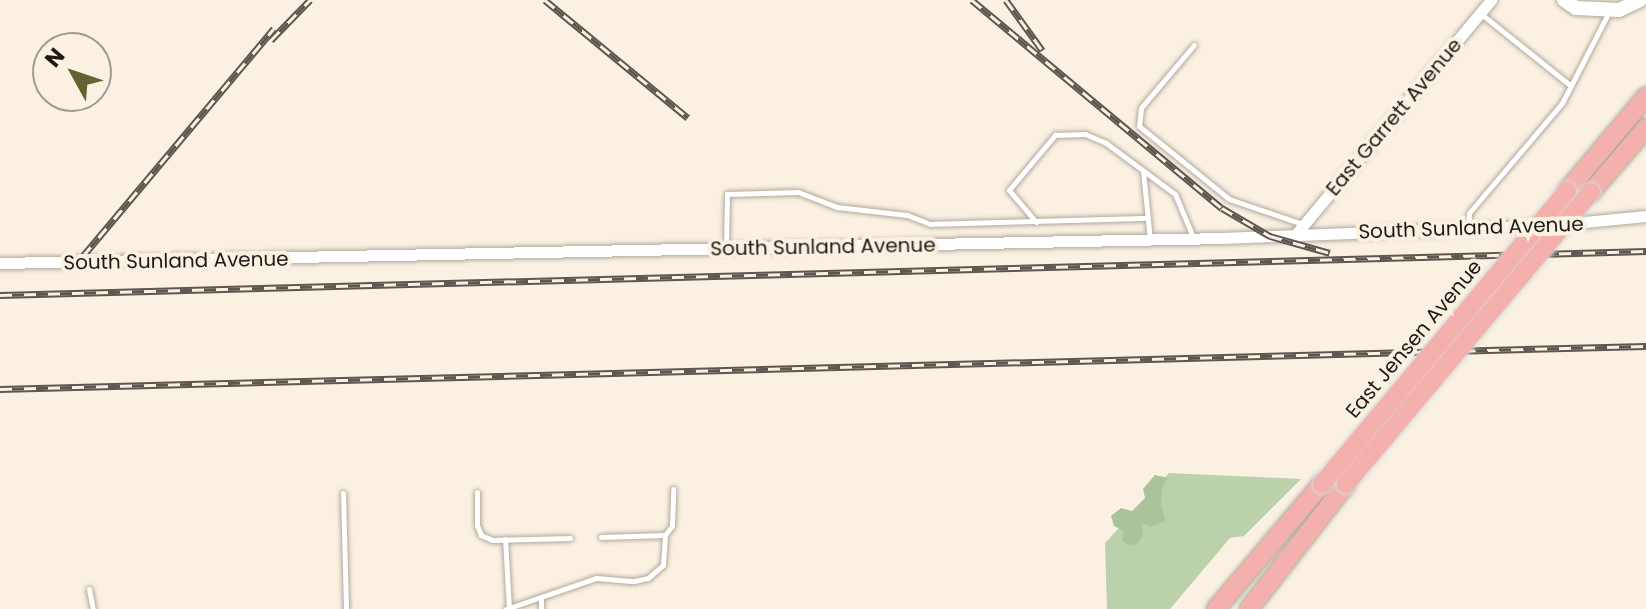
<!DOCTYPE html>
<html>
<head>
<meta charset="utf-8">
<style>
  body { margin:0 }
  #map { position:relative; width:1646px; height:609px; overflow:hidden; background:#faf1e3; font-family:Poppins,sans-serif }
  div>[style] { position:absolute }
  .green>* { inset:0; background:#bad1ac }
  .forest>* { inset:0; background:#aac39a }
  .roads { filter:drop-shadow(0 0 2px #b1a99c) drop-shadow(0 0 2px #b1a99c) }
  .service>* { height:5px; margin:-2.5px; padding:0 2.5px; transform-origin:2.5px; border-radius:2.5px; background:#fff }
  .minor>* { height:11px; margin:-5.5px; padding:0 5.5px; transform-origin:5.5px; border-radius:5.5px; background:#fff }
  .tertiary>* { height:14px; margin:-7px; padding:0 7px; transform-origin:7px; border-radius:7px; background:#fff }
  .primary>* { height:18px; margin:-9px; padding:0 9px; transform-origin:9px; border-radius:9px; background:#f4b0ac }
  .rail>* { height:7px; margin-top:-3.5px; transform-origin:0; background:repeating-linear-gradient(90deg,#faf1e3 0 12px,#5c574f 0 24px); box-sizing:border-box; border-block:2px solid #5c574f }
  .bridges { filter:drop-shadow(0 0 2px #d6d6d5) drop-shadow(0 0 2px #d6d6d5) }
  .primary-bridge>* { height:18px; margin:-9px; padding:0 9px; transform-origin:9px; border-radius:9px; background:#f4b0ac }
  span { translate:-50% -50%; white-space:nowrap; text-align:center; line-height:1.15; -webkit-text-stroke:8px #faf1e3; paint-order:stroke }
  .street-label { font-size:20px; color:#1d1a15 }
  .north { position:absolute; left:32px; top:32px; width:80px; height:80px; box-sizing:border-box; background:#faf1e3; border:2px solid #a29b91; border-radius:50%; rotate:310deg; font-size:22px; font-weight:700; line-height:32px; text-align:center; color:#1d1a15 }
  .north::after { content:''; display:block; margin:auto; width:28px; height:36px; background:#616330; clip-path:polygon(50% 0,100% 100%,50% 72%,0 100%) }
</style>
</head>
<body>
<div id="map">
  <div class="green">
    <div style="clip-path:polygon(1169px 473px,1301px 479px,1244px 536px,1230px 538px,1170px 609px,1107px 609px,1105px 543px)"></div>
  </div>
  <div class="forest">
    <div style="clip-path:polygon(1155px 475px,1168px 478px,1163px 485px,1161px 502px,1165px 521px,1150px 527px,1142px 523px,1143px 535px,1137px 544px,1127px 545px,1122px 541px,1124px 531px,1114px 526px,1111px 516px,1121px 508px,1132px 511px,1145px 498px,1143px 489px)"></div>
  </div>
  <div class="roads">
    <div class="service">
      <div style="left:1480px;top:13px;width:115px;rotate:38.7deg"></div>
      <div style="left:1194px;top:45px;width:82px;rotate:130.1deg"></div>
      <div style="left:1141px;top:108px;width:18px;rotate:96deg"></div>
      <div style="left:1139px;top:126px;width:116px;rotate:39deg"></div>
      <div style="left:1229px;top:199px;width:78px;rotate:18.7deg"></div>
      <div style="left:1143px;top:171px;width:69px;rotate:84.2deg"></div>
      <div style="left:1036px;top:222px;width:42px;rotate:-130.2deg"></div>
      <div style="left:1009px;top:190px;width:72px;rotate:-50.1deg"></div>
      <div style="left:1055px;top:135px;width:30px;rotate:-2deg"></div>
      <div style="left:1085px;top:134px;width:23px;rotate:23deg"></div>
      <div style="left:1106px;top:143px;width:86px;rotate:36.5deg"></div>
      <div style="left:1175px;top:194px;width:47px;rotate:67.3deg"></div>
      <div style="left:1468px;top:227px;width:14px;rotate:-86deg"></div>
      <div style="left:1469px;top:213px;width:144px;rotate:-49.8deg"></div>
      <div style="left:1562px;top:103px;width:105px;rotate:-62.7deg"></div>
      <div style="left:726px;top:247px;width:53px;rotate:-88.9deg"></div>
      <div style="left:727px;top:194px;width:71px;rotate:-1.6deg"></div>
      <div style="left:798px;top:192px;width:42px;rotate:21deg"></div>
      <div style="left:837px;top:207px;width:70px;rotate:6.5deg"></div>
      <div style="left:907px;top:215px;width:25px;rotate:21deg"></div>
      <div style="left:930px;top:224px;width:218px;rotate:-1.6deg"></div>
      <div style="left:477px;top:492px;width:33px;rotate:90deg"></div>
      <div style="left:477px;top:525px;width:11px;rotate:68deg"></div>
      <div style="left:481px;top:535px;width:12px;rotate:24deg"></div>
      <div style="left:492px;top:540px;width:78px;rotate:-1.5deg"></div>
      <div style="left:343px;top:493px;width:116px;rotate:88.5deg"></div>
      <div style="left:601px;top:537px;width:64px;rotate:-1.8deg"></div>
      <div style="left:665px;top:535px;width:11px;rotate:-52deg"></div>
      <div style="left:672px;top:526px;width:37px;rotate:-88deg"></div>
      <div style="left:505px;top:539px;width:69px;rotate:86.7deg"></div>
      <div style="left:89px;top:589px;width:20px;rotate:79deg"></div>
      <div style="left:506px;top:609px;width:95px;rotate:-19deg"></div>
      <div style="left:596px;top:578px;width:38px;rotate:5deg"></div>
      <div style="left:634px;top:581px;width:14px;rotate:-12deg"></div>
      <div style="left:648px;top:578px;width:20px;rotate:-41deg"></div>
      <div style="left:663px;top:565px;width:30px;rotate:-86deg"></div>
      <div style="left:541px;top:609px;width:12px;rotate:-90deg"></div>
    </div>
    <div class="minor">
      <div style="left:1564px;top:224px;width:82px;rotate:-5.6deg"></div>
      <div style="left:1296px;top:234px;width:305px;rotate:-50.2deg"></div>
      <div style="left:0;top:263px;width:1220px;rotate:-1.17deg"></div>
      <div style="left:1220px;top:238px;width:319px;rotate:-2.2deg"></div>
    </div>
    <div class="tertiary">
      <div style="left:1564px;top:0;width:14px;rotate:34deg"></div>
      <div style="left:1576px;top:8px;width:43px;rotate:2.7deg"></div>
      <div style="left:1619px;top:10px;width:23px;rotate:-25deg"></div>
    </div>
    <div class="primary">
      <div style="left:1567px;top:191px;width:123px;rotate:-50deg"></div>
      <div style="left:1591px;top:192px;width:84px;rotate:-49.3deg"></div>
      <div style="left:1216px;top:609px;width:164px;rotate:-49.7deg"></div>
      <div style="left:1249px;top:609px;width:158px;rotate:-52.2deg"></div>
    </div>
  </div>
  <div class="rail">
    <div style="left:545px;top:0;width:185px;rotate:39.5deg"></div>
    <div style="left:972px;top:0;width:325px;rotate:39.8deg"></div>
    <div style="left:1222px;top:208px;width:56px;rotate:30.3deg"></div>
    <div style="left:1270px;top:236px;width:62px;rotate:15.8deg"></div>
    <div style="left:1006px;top:0;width:62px;rotate:54.2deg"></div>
    <div style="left:271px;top:40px;width:56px;rotate:-45.7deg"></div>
    <div style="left:83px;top:256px;width:297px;rotate:-50deg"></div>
    <div style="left:0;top:295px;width:1647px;rotate:-1.53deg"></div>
    <div style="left:0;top:389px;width:1647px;rotate:-1.5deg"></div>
  </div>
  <div class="bridges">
    <div class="primary-bridge">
      <div style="left:1322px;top:484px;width:382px;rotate:-50.1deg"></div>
      <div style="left:1346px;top:484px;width:381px;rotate:-50deg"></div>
    </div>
  </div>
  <div class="street-label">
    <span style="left:1394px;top:117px;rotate:-50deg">East Garrett Avenue</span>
    <span style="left:1471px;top:228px;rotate:-2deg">South Sunland Avenue</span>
    <span style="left:823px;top:247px;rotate:-1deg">South Sunland Avenue</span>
    <span style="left:176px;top:261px;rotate:-1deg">South Sunland Avenue</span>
    <span style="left:1414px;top:339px;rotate:-50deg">East Jensen Avenue</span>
  </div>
  <div class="north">N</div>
</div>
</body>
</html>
